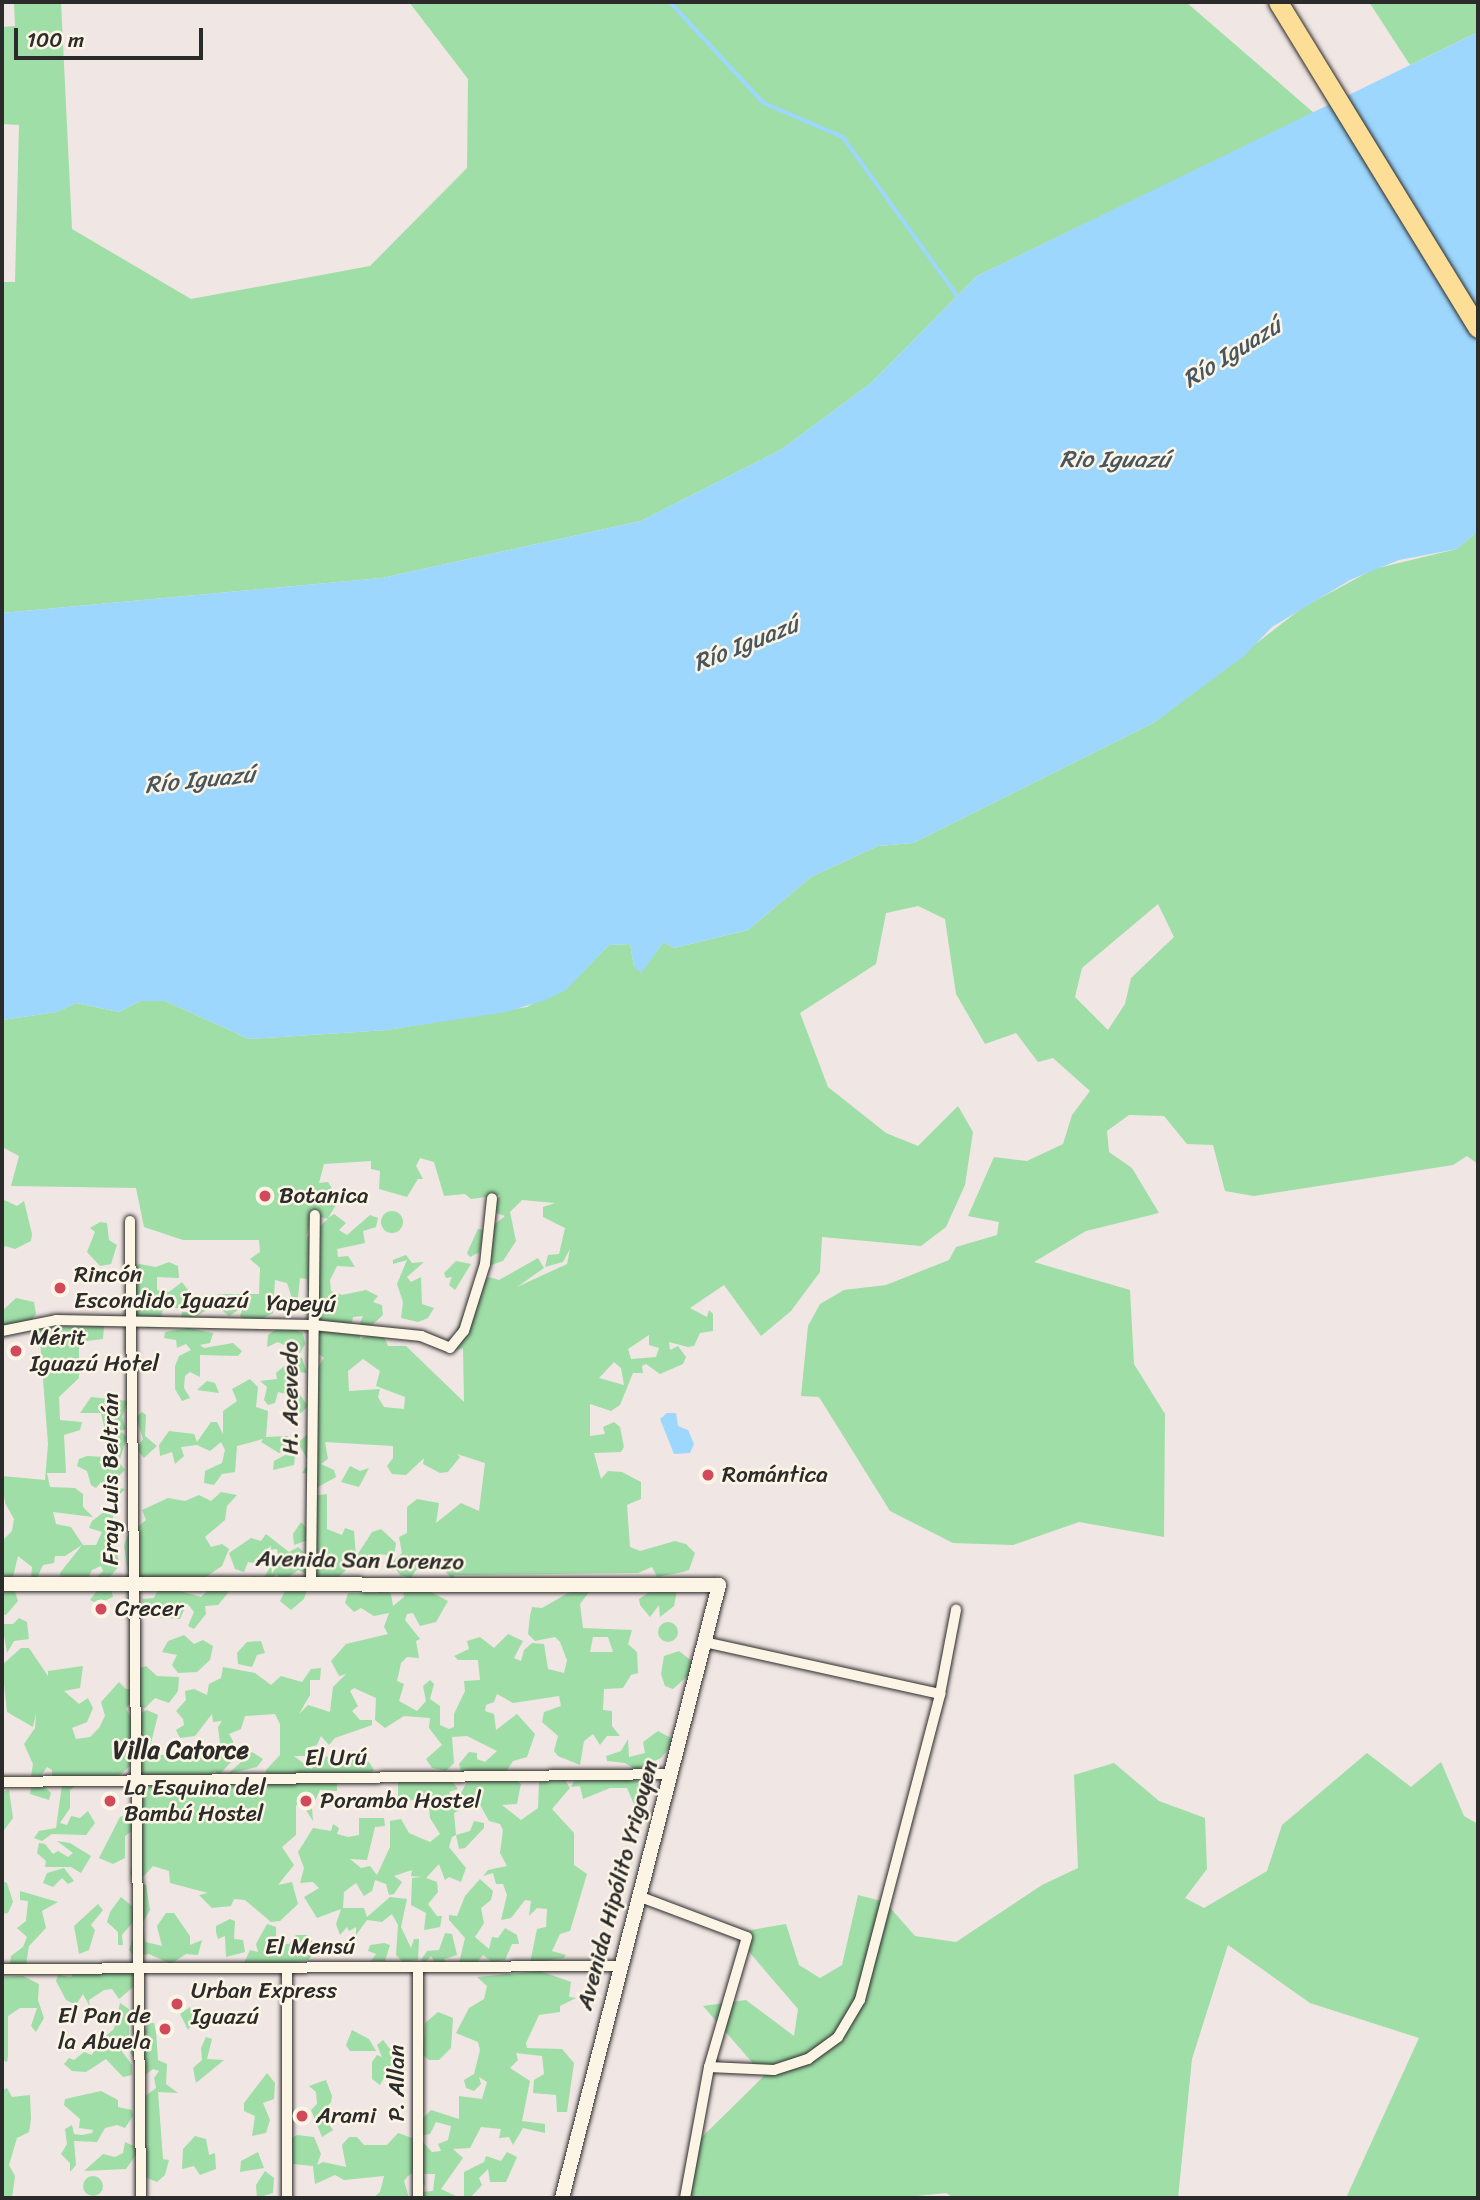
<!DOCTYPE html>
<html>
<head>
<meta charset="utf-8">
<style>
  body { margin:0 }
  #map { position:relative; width:1480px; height:2200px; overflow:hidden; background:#f0e6e3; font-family:Sriracha,sans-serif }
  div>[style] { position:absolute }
  .green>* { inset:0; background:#9fdea7 }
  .round { border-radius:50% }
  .water>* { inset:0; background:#9dd7fe }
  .stream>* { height:3.5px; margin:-1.75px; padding:0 1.75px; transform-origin:1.75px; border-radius:1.75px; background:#9dd7fe }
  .roads { filter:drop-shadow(0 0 2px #2b2b2b) drop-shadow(0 0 2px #2b2b2b) }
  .street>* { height:10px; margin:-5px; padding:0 5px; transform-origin:5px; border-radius:5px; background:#fcf5e5 }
  .secondary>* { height:14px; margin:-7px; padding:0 7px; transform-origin:7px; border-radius:7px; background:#fcf5e5 }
  .highway>* { height:19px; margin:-9.5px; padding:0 9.5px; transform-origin:9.5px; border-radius:9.5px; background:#fdde96 }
  .dots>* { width:19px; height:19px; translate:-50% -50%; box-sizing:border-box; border:4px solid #fcf5e5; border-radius:50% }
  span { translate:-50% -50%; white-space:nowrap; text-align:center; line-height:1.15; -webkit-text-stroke:5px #fcf5e5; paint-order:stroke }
  .poi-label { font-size:23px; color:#2b2b2b }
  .left { translate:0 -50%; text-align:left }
  .right { translate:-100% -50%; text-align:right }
  .street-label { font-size:23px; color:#2b2b2b }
  .water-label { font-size:24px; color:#485660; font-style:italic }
  .neighbourhood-label { font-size:24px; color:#2b2b2b; font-weight:700 }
  .frame { position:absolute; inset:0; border:4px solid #2b2b2b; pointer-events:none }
  .scale { position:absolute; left:14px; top:28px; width:189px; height:32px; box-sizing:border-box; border:4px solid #2b2b2b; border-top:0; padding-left:9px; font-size:21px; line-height:24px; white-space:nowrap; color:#2b2b2b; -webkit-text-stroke:5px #fcf5e5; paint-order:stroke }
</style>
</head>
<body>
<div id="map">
  <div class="green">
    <div style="clip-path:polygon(14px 2px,61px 2px,72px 229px,191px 299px,370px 266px,467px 168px,468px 79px,409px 2px,1186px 2px,1314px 113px,977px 276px,871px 383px,782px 449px,641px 521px,382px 578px,2px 613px,2px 282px,15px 282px,19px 125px,2px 124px,2px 27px,15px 26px)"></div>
    <div style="clip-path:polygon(1369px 2px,1478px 2px,1478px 32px,1410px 65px)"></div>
    <div style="clip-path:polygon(evenodd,1478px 531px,1478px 1164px,1467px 1156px,1453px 1165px,1254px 1196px,1225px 1191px,1213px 1145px,1187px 1144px,1164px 1116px,1129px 1115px,1107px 1131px,1109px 1152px,1132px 1168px,1159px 1213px,1086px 1231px,1034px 1262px,1130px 1290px,1134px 1364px,1165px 1414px,1164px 1537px,1079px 1522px,1013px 1545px,953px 1543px,890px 1511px,819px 1397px,801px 1396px,808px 1326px,820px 1304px,844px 1290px,886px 1285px,949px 1260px,956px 1247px,997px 1235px,999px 1222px,968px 1216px,994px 1157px,1027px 1161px,1063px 1144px,1072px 1115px,1090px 1091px,1053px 1058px,1038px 1062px,1016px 1033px,985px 1044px,956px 994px,945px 919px,918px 906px,886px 913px,876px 964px,800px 1013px,828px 1087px,886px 1133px,918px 1146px,958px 1106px,973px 1132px,965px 1185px,946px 1227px,921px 1246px,822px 1237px,820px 1272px,791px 1311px,761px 1336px,724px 1285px,690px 1308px,707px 1317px,709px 1310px,713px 1314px,713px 1331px,700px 1333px,694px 1346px,688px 1347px,669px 1342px,670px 1350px,678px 1346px,686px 1357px,683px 1364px,660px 1374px,646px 1364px,642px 1366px,643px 1373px,633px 1373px,620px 1405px,611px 1411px,590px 1404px,590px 1436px,605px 1434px,603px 1427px,614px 1422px,620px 1427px,624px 1447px,621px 1452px,594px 1453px,601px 1479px,608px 1471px,622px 1472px,641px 1482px,641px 1499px,627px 1505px,630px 1547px,640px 1551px,675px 1541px,686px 1544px,695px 1553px,689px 1570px,683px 1572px,657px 1577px,652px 1567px,638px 1573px,454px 1575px,453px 1580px,438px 1563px,416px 1570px,411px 1578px,400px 1575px,395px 1568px,392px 1571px,393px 1561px,402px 1553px,399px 1537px,407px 1533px,407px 1507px,417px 1499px,439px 1503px,436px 1523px,461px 1503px,479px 1511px,485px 1463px,457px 1454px,460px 1457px,448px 1472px,440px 1473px,423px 1464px,424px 1458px,406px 1475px,392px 1474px,387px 1466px,393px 1458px,393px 1446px,325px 1442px,328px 1459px,321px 1464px,334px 1470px,336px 1477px,311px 1491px,309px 1474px,302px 1473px,309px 1462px,298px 1443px,314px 1428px,314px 1373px,324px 1358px,317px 1352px,316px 1339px,322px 1327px,304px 1309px,313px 1295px,308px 1291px,307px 1279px,300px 1278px,297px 1308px,285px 1312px,291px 1295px,287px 1283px,275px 1280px,273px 1313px,260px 1320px,257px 1330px,240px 1316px,243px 1307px,229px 1316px,218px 1307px,218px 1294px,259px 1294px,260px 1268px,250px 1259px,260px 1252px,259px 1240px,183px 1240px,144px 1227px,136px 1188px,11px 1186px,19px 1156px,2px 1147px,2px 1020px,57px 1012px,76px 1003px,119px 1012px,140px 1001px,165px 1001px,249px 1039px,387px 1030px,527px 1007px,581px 974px,609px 945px,630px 944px,634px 966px,641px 972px,664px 942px,674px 948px,748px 930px,811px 877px,878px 846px,913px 843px,1155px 722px,1302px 608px,1374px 569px,1457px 549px,1478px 531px,1158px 904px,1174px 937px,1131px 978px,1125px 1004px,1108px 1030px,1075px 997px,1082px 968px,1158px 904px,1478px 531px,420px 1158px,434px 1162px,444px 1196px,465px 1194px,471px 1199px,501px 1195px,494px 1202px,496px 1213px,505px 1216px,490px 1228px,479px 1267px,484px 1275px,491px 1265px,503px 1261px,516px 1241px,510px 1212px,522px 1200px,555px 1203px,543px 1207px,543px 1217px,565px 1228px,559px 1254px,548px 1255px,545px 1267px,563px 1262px,570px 1249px,567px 1264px,517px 1287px,544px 1268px,538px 1258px,499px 1280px,489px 1277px,477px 1284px,454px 1336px,453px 1351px,463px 1348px,464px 1402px,406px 1346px,388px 1346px,384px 1337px,375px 1332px,360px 1339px,360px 1334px,351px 1327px,353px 1317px,363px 1316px,357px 1329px,372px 1325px,383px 1315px,382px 1305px,373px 1302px,378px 1296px,366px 1290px,342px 1295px,331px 1291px,330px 1280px,337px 1266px,355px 1267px,348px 1256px,338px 1257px,337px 1249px,365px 1243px,363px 1231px,376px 1227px,378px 1218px,370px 1215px,347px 1235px,339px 1230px,346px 1223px,334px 1214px,328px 1218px,339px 1200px,328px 1182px,319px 1183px,324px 1164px,371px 1161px,371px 1169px,380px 1171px,379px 1189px,407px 1197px,418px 1179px,423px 1179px,416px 1166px,420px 1158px,1478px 531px,313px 1210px,317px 1216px,328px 1219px,306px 1238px,313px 1210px,1478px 531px,649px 1335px,649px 1345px,659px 1348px,656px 1357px,631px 1359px,628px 1349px,649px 1335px,1478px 531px,363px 1359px,380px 1371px,376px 1386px,405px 1397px,404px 1409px,384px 1407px,378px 1397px,380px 1389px,349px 1391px,348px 1371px,363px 1359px,1478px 531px,614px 1362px,621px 1368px,624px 1385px,599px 1378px,614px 1362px)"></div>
    <div style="clip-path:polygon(2px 1199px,17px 1206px,24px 1201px,32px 1234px,31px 1241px,15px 1249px,5px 1246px,2px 1251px)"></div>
    <div class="round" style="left:381px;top:1211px;width:22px;height:22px"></div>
    <div style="clip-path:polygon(100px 1222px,107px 1223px,109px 1240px,117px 1245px,111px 1264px,100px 1266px,87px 1252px,95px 1232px,90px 1228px)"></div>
    <div style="clip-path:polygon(478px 1229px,483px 1230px,480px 1252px,470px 1257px,467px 1253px)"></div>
    <div style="clip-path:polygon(406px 1255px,412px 1263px,424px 1262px,407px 1277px,411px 1282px,421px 1277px,422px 1304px,434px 1308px,428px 1318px,418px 1322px,401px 1318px,403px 1302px,397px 1284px,407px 1260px,393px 1264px,393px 1260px)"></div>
    <div style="clip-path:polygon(456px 1261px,471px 1264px,455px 1290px,449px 1285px,452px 1277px,446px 1278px,444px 1273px)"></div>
    <div style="clip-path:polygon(169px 1262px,178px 1266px,179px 1278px,157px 1277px,157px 1290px,169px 1292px,182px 1282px,188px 1290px,180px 1309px,172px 1307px,169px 1298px,164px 1300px,160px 1327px,147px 1328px,139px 1323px,127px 1295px,127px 1275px,139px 1264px,156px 1267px)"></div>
    <div style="clip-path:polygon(16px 1298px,34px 1302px,36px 1314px,31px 1321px,2px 1329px,2px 1311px)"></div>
    <div style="clip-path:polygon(201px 1298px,206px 1298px,210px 1308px,180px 1326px,182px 1312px,189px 1312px)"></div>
    <div style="clip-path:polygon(282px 1325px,303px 1333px,305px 1344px,300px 1353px,278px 1342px,267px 1347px,268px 1335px)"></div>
    <div style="clip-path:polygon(104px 1326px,103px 1339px,79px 1342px,79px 1378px,59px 1397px,60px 1420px,82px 1422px,80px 1430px,64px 1435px,66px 1473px,47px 1473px,50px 1487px,75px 1488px,83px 1494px,83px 1507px,93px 1517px,53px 1512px,56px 1524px,71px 1527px,83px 1545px,96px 1545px,102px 1532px,89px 1528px,92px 1521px,104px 1512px,114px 1512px,111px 1529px,120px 1565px,109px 1578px,113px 1597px,98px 1604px,90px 1600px,96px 1592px,95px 1579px,103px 1571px,101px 1566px,92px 1570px,83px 1589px,63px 1589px,60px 1573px,82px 1545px,65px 1556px,55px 1556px,54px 1563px,43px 1565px,36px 1580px,31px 1578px,32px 1567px,18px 1556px,12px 1581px,2px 1583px,2px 1541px,12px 1531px,14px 1519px,5px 1503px,2px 1476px,45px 1480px,48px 1444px,39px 1327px)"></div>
    <div style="clip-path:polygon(188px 1328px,213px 1333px,210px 1343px,200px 1345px,204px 1348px,233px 1343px,242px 1351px,238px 1356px,200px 1355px,200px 1377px,190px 1372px,185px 1376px,184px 1388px,190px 1398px,182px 1401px,175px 1389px,175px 1366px,179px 1356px,191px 1350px,186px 1344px,177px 1348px,176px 1340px,164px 1338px,165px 1332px)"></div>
    <div style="clip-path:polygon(295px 1357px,302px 1358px,307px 1373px,296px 1372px,293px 1385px,308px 1406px,292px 1422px,285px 1416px,290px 1395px,278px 1392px,275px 1403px,268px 1405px,264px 1400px,267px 1387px,260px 1381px,277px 1379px,276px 1373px)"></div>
    <div style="clip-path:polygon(250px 1379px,258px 1387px,256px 1407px,268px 1411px,266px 1437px,288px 1436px,290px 1449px,279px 1453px,261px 1442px,263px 1439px,237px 1446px,235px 1472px,222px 1474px,214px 1485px,204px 1483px,205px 1471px,222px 1463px,225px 1450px,221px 1442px,210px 1451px,197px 1445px,181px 1447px,184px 1456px,175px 1464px,172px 1452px,160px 1456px,159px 1445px,169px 1431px,194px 1434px,197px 1442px,211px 1422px,217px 1422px,223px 1434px,223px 1411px,237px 1401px,232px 1389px)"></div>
    <div style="clip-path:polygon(207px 1381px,215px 1383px,219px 1393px,197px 1390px)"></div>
    <div style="clip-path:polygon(91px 1397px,128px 1401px,122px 1417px,126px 1429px,120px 1431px,127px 1437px,119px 1462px,125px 1470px,109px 1486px,125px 1489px,111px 1503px,101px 1482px,96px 1488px,91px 1485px,87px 1471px,77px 1466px,79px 1459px,87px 1456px,104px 1457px,109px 1447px,101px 1413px,80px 1413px)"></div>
    <div style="clip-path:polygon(142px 1412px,146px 1415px,145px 1436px,157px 1446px,144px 1458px,136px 1449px,143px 1439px,136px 1417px)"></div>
    <div style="clip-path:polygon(285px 1455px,295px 1456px,294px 1465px,273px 1470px,274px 1461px)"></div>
    <div style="clip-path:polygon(350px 1466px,360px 1471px,369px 1468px,359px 1487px,341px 1482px)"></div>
    <div style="clip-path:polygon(221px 1492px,237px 1495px,227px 1506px,225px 1520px,205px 1537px,211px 1547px,222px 1544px,229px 1549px,222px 1566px,191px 1587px,137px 1580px,128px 1572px,124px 1546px,127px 1536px,146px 1520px,142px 1510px,168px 1498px,185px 1501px,199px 1495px,211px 1501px)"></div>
    <div style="clip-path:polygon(327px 1494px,327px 1529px,342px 1535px,345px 1528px,354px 1531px,356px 1557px,372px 1532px,381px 1529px,396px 1543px,394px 1556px,379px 1554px,374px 1565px,350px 1567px,330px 1584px,298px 1570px,282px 1582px,277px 1574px,253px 1588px,253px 1576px,264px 1578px,271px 1565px,279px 1561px,277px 1549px,267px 1550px,266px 1565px,248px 1562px,244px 1572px,235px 1569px,229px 1553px,251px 1538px,261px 1541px,266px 1534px,289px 1552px,298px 1547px,306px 1554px,308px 1540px,294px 1545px,293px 1534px,301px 1522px,307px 1529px,313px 1496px)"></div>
    <div style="clip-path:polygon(14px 1588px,18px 1601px,6px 1615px,2px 1614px,2px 1591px)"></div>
    <div style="clip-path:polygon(evenodd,382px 1588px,391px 1594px,393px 1606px,404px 1597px,403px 1590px,429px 1591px,448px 1601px,436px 1622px,420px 1626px,413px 1613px,407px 1614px,405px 1620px,420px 1639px,416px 1641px,419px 1658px,407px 1657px,401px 1663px,397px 1681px,404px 1684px,399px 1701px,417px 1711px,426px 1701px,423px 1686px,430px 1680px,434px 1684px,430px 1699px,440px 1706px,440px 1725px,449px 1729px,454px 1727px,454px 1714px,465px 1691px,464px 1681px,480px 1680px,478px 1660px,458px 1660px,454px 1656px,469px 1649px,467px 1641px,480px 1637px,494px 1648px,508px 1634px,523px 1641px,514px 1658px,521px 1661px,524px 1650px,532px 1643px,544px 1644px,548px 1669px,564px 1673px,567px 1660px,560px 1642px,555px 1637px,535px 1641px,528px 1634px,530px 1616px,532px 1607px,542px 1608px,577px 1588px,589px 1592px,580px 1604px,583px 1628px,632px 1630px,628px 1644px,637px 1652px,638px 1673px,631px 1675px,623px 1688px,604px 1689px,603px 1710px,612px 1711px,612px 1726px,620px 1736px,607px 1736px,600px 1745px,593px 1734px,584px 1741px,580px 1765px,558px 1756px,554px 1751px,558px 1736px,542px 1722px,544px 1712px,561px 1706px,559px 1696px,513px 1703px,497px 1694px,494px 1702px,486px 1705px,485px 1711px,494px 1714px,496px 1730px,517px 1714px,535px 1734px,527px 1757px,513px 1761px,506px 1772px,521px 1784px,517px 1804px,502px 1805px,521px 1820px,538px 1808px,539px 1782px,565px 1780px,570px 1788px,552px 1809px,574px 1833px,574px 1865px,587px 1874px,570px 1931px,560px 1934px,552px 1951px,566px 1955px,564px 1958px,530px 1963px,537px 1929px,546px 1927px,547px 1909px,537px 1908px,529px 1916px,531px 1901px,525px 1900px,511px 1918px,501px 1920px,507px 1895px,503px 1884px,496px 1884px,493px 1873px,483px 1876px,488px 1870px,507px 1866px,500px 1853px,503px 1830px,500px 1824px,489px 1821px,478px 1801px,465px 1803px,458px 1798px,470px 1777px,462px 1775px,459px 1764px,469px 1752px,477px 1753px,477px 1759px,485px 1762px,497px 1751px,467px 1736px,452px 1737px,454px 1763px,446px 1771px,432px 1768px,426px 1759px,442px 1745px,429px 1728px,430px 1718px,404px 1716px,385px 1728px,375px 1720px,376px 1698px,354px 1688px,350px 1691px,358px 1706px,352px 1711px,360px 1720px,372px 1720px,372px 1725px,335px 1738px,329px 1745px,321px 1736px,317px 1745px,306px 1748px,305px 1756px,294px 1756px,311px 1769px,327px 1756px,330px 1764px,342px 1757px,369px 1762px,374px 1770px,365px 1777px,337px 1783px,337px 1791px,320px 1790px,312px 1808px,313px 1821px,304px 1807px,296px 1805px,296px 1835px,282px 1847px,294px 1865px,278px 1885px,292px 1882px,298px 1904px,280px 1921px,271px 1922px,245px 1900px,234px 1899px,231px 1906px,212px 1908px,199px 1895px,208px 1893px,170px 1883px,169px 1871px,153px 1866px,142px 1878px,133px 1879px,130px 1873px,137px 1852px,137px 1822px,143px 1809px,131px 1797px,147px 1786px,265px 1780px,266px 1770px,280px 1755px,280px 1724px,275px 1714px,245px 1716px,241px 1729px,229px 1734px,233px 1741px,232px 1761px,219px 1775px,215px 1771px,204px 1779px,144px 1785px,135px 1754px,130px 1766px,107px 1786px,75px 1786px,70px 1790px,70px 1808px,60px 1823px,67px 1825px,71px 1816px,80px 1818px,88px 1811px,95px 1823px,86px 1835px,52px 1834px,42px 1841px,34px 1838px,39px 1831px,56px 1828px,62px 1785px,52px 1785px,52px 1770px,47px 1767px,41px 1776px,31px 1776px,33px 1764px,24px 1744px,35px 1728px,36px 1713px,33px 1727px,7px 1712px,2px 1665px,21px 1648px,29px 1648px,48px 1676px,48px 1671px,83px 1666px,80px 1688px,64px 1691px,79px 1704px,88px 1698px,93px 1708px,87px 1722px,72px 1728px,76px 1739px,90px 1737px,99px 1728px,105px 1716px,101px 1702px,119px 1682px,126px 1689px,136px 1689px,129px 1681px,132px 1671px,146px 1666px,157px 1676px,179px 1677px,178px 1691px,169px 1703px,155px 1698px,145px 1708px,130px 1704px,126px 1708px,131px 1718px,147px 1710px,158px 1715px,151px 1743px,154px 1755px,175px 1755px,181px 1743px,195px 1757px,220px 1744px,218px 1727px,222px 1721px,213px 1722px,212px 1714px,195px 1736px,180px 1738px,176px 1730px,184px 1725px,183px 1719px,176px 1711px,186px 1700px,185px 1691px,194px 1689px,207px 1695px,209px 1684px,221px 1678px,223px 1667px,255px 1673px,271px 1685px,281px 1676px,302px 1682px,311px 1669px,321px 1668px,320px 1680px,310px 1680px,310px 1695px,299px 1714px,308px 1705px,330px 1712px,333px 1687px,346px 1674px,339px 1676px,331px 1661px,346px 1644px,388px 1634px,384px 1627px,389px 1613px,374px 1616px,361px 1608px,354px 1612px,345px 1603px,348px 1593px,377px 1593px,382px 1588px,593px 1637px,608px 1637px,613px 1652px,590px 1652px,593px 1637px)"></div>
    <div style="clip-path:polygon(173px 1589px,201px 1597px,209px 1589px,227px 1589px,228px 1593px,218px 1605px,205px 1606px,206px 1614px,194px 1629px,188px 1626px,194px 1612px,187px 1603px,180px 1619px,154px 1617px,144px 1608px,142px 1599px,154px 1598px,158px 1590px)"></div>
    <div style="clip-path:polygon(286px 1589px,307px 1590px,304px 1599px,291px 1610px,280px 1601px)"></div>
    <div style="clip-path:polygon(654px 1589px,677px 1591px,674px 1606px,660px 1617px,659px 1605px,650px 1617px,640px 1605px,639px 1599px)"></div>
    <div style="clip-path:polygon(19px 1618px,27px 1622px,29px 1639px,14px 1641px,7px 1653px,2px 1624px,13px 1624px)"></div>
    <div class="round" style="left:658px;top:1622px;width:20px;height:20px"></div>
    <div style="clip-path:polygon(184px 1635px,194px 1644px,203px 1640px,213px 1646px,210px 1660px,197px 1672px,178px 1673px,172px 1665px,177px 1655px,162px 1652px,168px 1641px)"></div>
    <div style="clip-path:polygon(261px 1641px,265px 1653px,257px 1655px,252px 1667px,238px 1664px,237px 1653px,247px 1642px)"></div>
    <div style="clip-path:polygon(679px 1651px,693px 1662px,690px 1674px,673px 1689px,665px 1686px,661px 1674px,664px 1656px)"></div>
    <div style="clip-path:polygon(658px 1731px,671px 1738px,672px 1744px,661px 1758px,636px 1770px,625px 1763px,607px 1761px,606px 1756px,621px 1751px,628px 1739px,629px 1757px,645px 1753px,643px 1742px)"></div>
    <div style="clip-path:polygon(252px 1752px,263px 1759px,257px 1767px,228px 1774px)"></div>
    <div style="clip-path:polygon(1367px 1753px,1411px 1787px,1441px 1762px,1464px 1816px,1478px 1824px,1478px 2198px,1346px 2198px,1419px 2038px,1310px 2003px,1228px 1945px,1192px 2059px,1178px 2198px,954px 2198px,946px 2193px,897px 2198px,688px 2198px,699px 2140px,764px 2076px,703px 2006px,746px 2000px,794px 2036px,798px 2009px,733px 1933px,786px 1924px,799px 1965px,820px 1978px,842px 1965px,858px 1895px,885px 1902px,915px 1936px,956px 1942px,1042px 1885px,1078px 1868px,1074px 1775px,1114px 1763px,1159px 1801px,1205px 1818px,1207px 1869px,1185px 1898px,1204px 1908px,1267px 1871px,1282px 1825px)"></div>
    <div style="clip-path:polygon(614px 1778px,639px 1781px,642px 1795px,637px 1811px,627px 1788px,610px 1788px,583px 1799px,580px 1786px,571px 1787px,574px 1781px)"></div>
    <div style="clip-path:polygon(451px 1780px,458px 1789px,449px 1792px,460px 1810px,454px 1813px,456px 1835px,470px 1831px,474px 1821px,484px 1823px,484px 1828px,465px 1848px,459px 1849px,456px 1835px,452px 1837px,449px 1847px,466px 1868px,461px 1882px,449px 1877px,445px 1880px,439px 1864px,426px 1878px,437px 1882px,438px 1892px,428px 1904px,437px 1916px,442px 1916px,440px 1927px,424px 1930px,426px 1913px,411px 1905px,412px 1878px,422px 1877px,411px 1876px,412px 1870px,394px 1876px,402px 1882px,394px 1894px,389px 1895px,386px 1884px,375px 1880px,372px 1891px,364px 1896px,356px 1883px,344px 1892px,343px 1908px,364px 1908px,367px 1917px,390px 1897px,407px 1899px,401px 1927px,411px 1948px,414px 1939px,419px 1939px,418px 1960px,403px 1962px,396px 1955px,398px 1925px,392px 1914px,382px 1922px,367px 1920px,356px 1935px,356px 1927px,349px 1931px,347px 1927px,340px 1935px,336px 1924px,341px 1909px,317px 1918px,304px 1897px,319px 1888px,313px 1882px,300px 1883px,304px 1868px,298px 1852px,313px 1828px,331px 1831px,333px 1824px,339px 1828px,337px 1834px,348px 1837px,359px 1835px,359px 1818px,384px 1818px,385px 1826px,375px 1827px,367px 1860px,350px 1859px,361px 1868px,370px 1866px,377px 1875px,390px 1847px,390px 1821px,401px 1819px,409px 1833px,430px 1842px,440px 1834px,430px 1818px,428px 1797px,408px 1801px,405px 1810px,398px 1806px,398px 1782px)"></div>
    <div style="clip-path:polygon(44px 1786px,51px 1793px,49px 1800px,30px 1794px,31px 1788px)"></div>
    <div style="clip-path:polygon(9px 1790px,13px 1818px,2px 1833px,2px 1792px)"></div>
    <div style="clip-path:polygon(127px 1814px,133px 1819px,133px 1830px,125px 1836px,125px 1858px,113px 1864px,99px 1858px,120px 1817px)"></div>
    <div style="clip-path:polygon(57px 1841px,70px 1843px,91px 1856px,81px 1873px,71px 1867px,45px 1867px,46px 1861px,37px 1853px,39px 1843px,45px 1844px,53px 1854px,58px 1851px,68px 1857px,73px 1853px)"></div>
    <div style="clip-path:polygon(64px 1868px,74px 1881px,68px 1884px,62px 1878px,53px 1887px,43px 1883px,47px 1873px)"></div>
    <div style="clip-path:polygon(480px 1879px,493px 1891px,491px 1900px,481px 1908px,484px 1923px,475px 1937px,489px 1949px,492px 1937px,498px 1938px,505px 1928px,517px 1935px,519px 1944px,512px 1944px,505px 1960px,492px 1962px,483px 1955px,475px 1965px,459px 1963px,465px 1938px,449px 1920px,449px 1915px,457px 1916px,465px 1896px)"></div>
    <div style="clip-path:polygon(2px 1881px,7px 1883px,13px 1902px,8px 1913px,2px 1914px)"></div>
    <div style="clip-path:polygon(141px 1883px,146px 1885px,150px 1910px,143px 1922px,145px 1942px,162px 1946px,157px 1926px,166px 1913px,174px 1913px,190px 1936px,190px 1945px,202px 1940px,198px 1955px,186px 1954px,171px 1964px,149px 1954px,134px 1956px,129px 1950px,135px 1932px,133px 1922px,122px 1935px,123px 1945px,118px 1945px,118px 1932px,107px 1922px,110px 1912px,121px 1897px,133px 1907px)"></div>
    <div style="clip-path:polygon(20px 1891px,58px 1902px,42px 1911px,46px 1928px,29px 1946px,25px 1971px,10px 1965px,11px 1956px,23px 1947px,27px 1937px,17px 1928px,26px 1921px,28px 1901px,20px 1900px)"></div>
    <div style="clip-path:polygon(98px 1904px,103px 1910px,91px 1925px,95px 1930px,89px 1950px,79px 1954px,74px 1926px)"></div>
    <div style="clip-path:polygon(230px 1919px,235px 1921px,234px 1939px,243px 1940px,245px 1952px,226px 1957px,225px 1936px,218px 1939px,216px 1932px,216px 1926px)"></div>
    <div style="clip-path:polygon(267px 1924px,276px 1927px,276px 1939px,267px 1946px,270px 1954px,284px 1951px,284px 1944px,289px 1944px,296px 1935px,307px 1935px,318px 1949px,308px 1960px,296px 1963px,244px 1963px,250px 1950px,258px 1952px,256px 1944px)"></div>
    <div style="clip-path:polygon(445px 1933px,452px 1934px,457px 1955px,444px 1959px,447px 1965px,435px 1963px,431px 1956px,425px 1963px,421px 1960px,427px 1951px,439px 1950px)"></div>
    <div style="clip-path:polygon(384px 1943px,390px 1945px,385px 1961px,371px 1961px,376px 1954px,368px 1951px,370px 1945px)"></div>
    <div style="clip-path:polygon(540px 1971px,571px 1982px,569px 1997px,576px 1998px,560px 2006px,560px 2012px,539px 2015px,526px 2043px,527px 2048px,562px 2049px,574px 2063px,567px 2112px,557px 2112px,556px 2095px,533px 2093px,534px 2080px,544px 2074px,542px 2056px,516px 2053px,518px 2060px,510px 2068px,530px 2081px,522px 2121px,545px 2124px,545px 2133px,523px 2128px,513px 2145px,509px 2137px,499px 2138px,501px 2129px,481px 2127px,470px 2148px,453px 2149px,463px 2158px,441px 2189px,460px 2198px,417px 2198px,421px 2192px,433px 2191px,435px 2174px,424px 2174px,425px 2186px,412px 2173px,408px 2176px,404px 2181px,409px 2198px,373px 2198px,380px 2192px,384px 2176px,344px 2180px,335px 2175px,315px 2184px,313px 2166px,293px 2164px,291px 2138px,297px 2135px,314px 2137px,321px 2154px,317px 2165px,323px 2162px,346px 2167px,342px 2145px,349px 2137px,357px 2137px,364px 2145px,387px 2145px,398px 2133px,423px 2142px,432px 2152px,441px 2151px,438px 2144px,448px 2140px,451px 2126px,436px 2122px,430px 2134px,418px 2136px,418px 2123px,431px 2110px,459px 2119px,459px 2096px,482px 2099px,487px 2082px,479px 2077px,481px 2084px,474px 2091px,466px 2088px,464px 2080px,474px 2074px,480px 2050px,478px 2042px,456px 2033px,469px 2008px,484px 1999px,487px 1986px,477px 1977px)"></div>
    <div style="clip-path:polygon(74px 1972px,129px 1973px,134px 1975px,133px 1987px,119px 1999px,112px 1989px,104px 1990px,89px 2000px,90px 2007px,83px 1994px,76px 2005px,66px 2000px,56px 1981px,58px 1975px,71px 1977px)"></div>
    <div style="clip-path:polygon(23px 1976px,39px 1984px,38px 2000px,44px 2018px,36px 2032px,31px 2026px,37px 2008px,20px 2008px,8px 2016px,8px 2056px,7px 2062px,2px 2060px,2px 1977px)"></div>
    <div style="clip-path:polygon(120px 2003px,129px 2009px,129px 2044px,121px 2050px,132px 2065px,132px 2075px,123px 2077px,106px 2059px,86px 2072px,72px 2071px,64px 2064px,69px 2058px,74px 2060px,84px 2052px,92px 2055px,100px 2039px,99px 2048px,107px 2049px,102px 2039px,114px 2029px)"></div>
    <div style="clip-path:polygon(190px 2007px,195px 2020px,188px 2030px,180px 2014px)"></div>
    <div style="clip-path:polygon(438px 2012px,453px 2018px,451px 2048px,439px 2060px,429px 2060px,423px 2055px,425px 2023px)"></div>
    <div style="clip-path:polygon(148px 2023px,154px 2023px,156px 2031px,158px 2060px,167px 2064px,166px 2084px,178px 2093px,158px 2092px,163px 2159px,169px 2160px,165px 2175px,157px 2182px,145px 2177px,144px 2097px,156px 2088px,154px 2078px,159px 2071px,153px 2069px,145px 2075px,130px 2052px,136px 2030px,146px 2029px)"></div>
    <div style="clip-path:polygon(352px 2030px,369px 2039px,376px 2051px,350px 2051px,346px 2045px)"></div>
    <div style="clip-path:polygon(206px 2037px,212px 2039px,207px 2059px,224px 2060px,196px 2083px,193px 2068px,202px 2060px,201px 2048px)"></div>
    <div style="clip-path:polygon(383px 2040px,390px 2049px,403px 2052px,406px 2061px,390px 2066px,380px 2085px,372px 2079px,372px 2062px,377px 2055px,382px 2057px,377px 2045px)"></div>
    <div style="clip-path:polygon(267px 2073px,275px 2083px,274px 2099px,263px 2103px,270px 2120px,266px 2133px,252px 2136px,255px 2116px,244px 2111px,244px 2103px)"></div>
    <div style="clip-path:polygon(326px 2080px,332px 2096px,328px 2123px,333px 2130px,322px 2137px,311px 2110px,317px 2104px,316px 2092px,309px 2086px)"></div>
    <div style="clip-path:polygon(7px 2088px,12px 2097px,30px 2095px,31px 2119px,29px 2132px,17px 2138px,9px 2165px,15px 2176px,12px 2198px,2px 2198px,2px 2090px)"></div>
    <div style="clip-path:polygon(101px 2091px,118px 2100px,118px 2107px,132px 2110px,133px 2116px,125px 2128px,117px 2125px,105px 2128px,97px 2142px,74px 2141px,76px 2165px,70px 2172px,70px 2163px,61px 2154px,67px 2144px,65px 2129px,72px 2125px,74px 2134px,82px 2135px,92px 2133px,93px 2130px,79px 2128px,80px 2119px,64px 2105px,65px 2099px)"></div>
    <div style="clip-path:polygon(195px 2136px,206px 2139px,209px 2155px,215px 2153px,216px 2169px,200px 2175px,194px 2166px,182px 2169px,183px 2149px)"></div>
    <div style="clip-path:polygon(125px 2142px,140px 2149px,126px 2169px,84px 2171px,103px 2154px,115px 2157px,123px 2153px)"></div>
    <div style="clip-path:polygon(258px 2152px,264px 2168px,240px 2172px,241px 2161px)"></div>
    <div style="clip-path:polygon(507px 2152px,517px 2157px,506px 2182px,490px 2182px,488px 2169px,479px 2178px,482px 2185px,470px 2198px,464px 2198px,464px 2172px,484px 2162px,486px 2156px,501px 2161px)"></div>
    <div style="clip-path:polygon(265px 2171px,274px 2178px,273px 2193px,257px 2198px,256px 2185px)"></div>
    <div class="round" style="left:83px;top:2176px;width:20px;height:20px"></div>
  </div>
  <div class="water">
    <div style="clip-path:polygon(1478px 32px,1478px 531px,1457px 549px,1399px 560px,1350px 580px,1272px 627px,1244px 656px,1155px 722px,913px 843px,878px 846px,811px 877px,748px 930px,674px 948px,664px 942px,641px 973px,634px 966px,630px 944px,609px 945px,566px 990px,545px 1000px,506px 1012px,387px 1030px,249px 1039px,165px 1001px,140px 1001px,119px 1012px,76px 1003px,57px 1012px,2px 1020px,2px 613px,382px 578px,641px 521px,782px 449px,871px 383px,977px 276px)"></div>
    <div style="clip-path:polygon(667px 1413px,676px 1413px,678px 1426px,688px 1430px,694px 1444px,690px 1453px,674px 1454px,660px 1419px)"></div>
  </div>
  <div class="stream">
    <div style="left:670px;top:2px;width:138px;rotate:47.1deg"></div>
    <div style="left:764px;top:103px;width:86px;rotate:23.3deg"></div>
    <div style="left:843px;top:137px;width:200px;rotate:54.2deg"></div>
  </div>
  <div class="roads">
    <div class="street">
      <div style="left:130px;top:1221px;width:977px;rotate:89.35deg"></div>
      <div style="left:2px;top:1331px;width:55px;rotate:-11.5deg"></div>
      <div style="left:56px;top:1320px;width:257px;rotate:1.1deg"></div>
      <div style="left:313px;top:1325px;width:109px;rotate:5.8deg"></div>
      <div style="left:421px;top:1336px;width:31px;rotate:22deg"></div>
      <div style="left:450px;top:1348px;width:22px;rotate:-51deg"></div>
      <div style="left:464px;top:1331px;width:70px;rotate:-72.6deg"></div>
      <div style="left:485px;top:1264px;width:66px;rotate:-83.9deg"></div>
      <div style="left:311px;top:1581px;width:366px;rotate:-89.4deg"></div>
      <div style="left:704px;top:1642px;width:242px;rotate:12.4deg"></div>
      <div style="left:2px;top:1782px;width:670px;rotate:-0.68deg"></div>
      <div style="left:638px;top:1896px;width:116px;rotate:20.6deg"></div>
      <div style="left:747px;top:1937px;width:135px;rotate:106.3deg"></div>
      <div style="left:709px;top:2067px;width:133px;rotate:100.4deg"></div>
      <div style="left:418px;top:1967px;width:231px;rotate:90deg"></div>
      <div style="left:2px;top:1969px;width:616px;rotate:-0.28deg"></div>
      <div style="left:709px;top:2067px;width:65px;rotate:2.6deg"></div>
      <div style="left:774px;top:2070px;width:36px;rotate:-18deg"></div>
      <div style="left:808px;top:2059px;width:37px;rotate:-36deg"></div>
      <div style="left:838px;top:2037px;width:43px;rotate:-59.3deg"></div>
      <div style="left:860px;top:2000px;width:316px;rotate:-75.3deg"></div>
      <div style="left:940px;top:1694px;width:86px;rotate:-79.2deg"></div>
      <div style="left:287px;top:2198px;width:230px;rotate:-90deg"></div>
    </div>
    <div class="secondary">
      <div style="left:2px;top:1584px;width:717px;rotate:0.08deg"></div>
      <div style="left:719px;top:1585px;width:633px;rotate:104.37deg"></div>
    </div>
    <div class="highway">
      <div style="left:1278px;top:2px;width:382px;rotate:58.5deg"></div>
    </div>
  </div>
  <div class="dots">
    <div style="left:265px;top:1196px;background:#d1495b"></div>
    <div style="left:60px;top:1288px;background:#d1495b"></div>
    <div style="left:16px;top:1351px;background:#d1495b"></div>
    <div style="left:708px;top:1475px;background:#d1495b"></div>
    <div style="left:101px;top:1609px;background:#d1495b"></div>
    <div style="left:110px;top:1801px;background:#d1495b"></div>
    <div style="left:306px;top:1801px;background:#d1495b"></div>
    <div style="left:177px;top:2004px;background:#d1495b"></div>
    <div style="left:165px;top:2029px;background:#d1495b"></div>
    <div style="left:302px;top:2116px;background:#d1495b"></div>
  </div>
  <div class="poi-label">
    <span class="left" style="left:279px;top:1196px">Botanica</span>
    <span class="left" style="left:74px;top:1288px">Rincón<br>Escondido Iguazú</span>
    <span class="left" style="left:30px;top:1351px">Mérit<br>Iguazú Hotel</span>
    <span class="left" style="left:722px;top:1475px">Romántica</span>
    <span class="left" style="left:115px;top:1609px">Crecer</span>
    <span class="left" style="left:124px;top:1801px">La Esquina del<br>Bambú Hostel</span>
    <span class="left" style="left:320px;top:1801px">Poramba Hostel</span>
    <span class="left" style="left:191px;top:2004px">Urban Express<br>Iguazú</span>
    <span class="right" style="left:151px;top:2029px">El Pan de<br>la Abuela</span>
    <span class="left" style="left:316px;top:2116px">Arami</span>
  </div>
  <div class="street-label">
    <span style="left:301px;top:1304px;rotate:1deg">Yapeyú</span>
    <span style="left:291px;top:1398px;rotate:-90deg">H. Acevedo</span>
    <span style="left:111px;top:1479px;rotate:-90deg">Fray Luis Beltrán</span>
    <span style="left:360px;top:1561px;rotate:1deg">Avenida San Lorenzo</span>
    <span style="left:336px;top:1758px;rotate:-1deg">El Urú</span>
    <span style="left:618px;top:1885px;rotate:-75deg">Avenida Hipólito Yrigoyen</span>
    <span style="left:310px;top:1947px">El Mensú</span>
    <span style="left:397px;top:2083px;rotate:-90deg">P. Allan</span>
  </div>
  <div class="water-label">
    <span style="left:1232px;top:353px;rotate:-32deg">Río Iguazú</span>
    <span style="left:1115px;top:460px">Rio Iguazú</span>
    <span style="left:746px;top:644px;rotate:-22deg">Río Iguazú</span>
    <span style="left:200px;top:780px;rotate:-6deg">Río Iguazú</span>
  </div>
  <div class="neighbourhood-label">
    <span style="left:181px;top:1751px">Villa Catorce</span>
  </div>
  <div class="frame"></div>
  <div class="scale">100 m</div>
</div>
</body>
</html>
